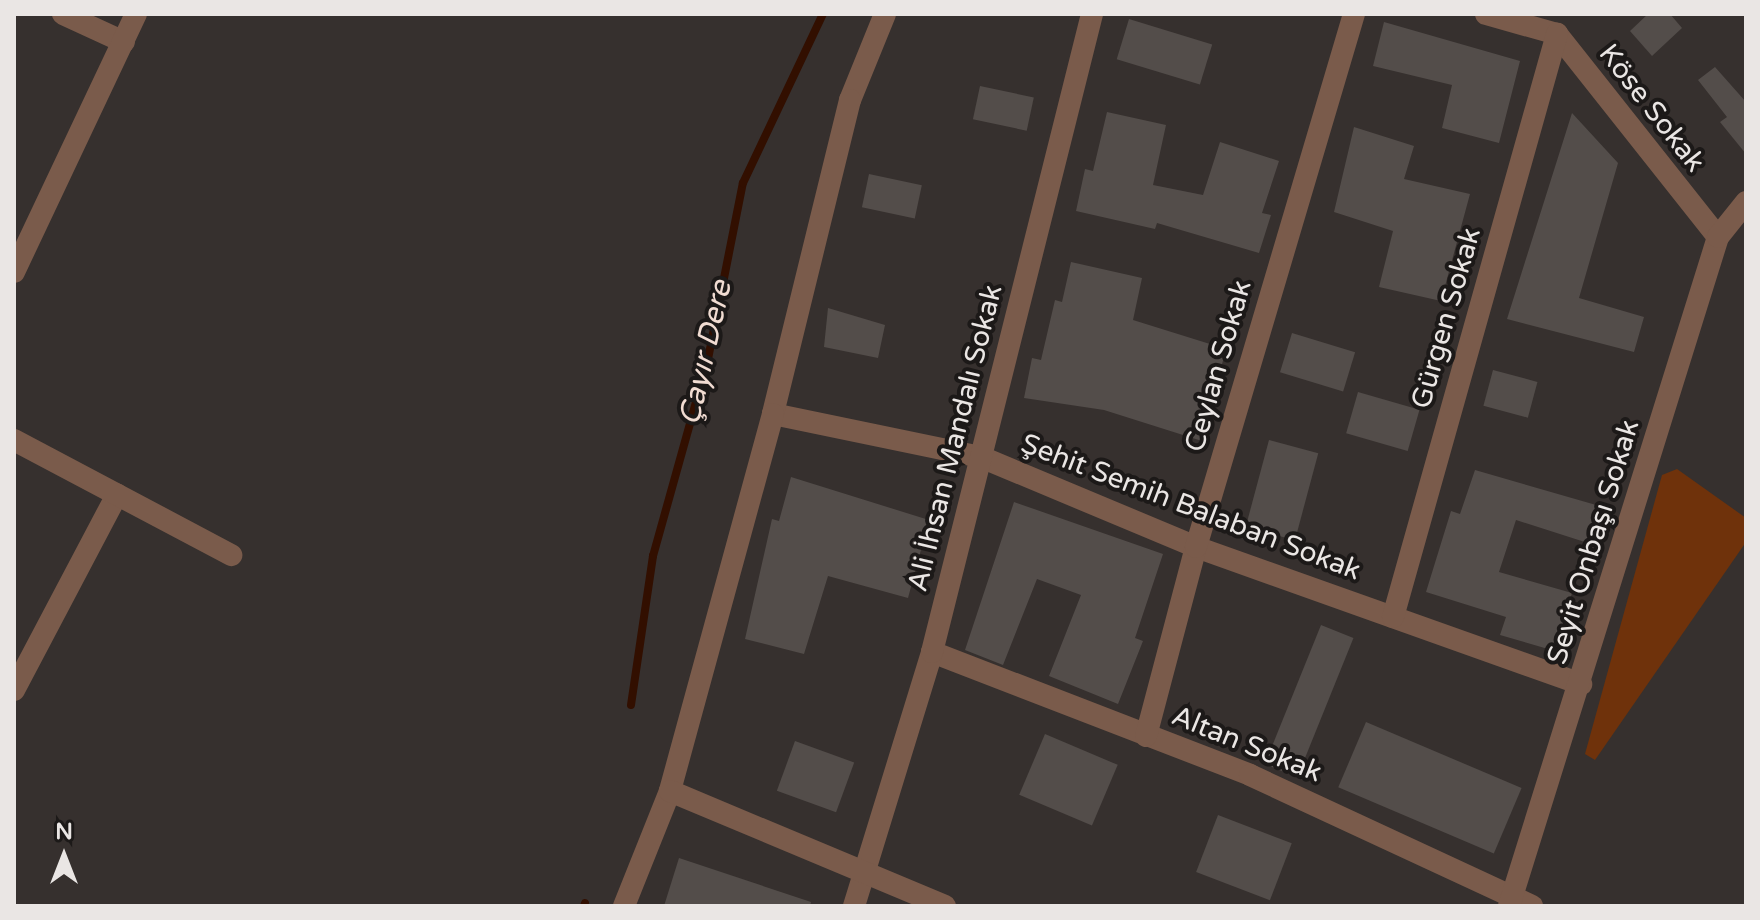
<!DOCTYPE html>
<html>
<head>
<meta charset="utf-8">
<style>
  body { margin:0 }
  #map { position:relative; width:1760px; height:920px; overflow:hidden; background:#36302e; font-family:"Varela Round",sans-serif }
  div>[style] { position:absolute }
  .green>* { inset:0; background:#6f320b }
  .stream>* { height:8px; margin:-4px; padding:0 4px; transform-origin:4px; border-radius:4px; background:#320f00 }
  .building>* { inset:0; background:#534d4a; transform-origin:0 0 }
  .minor>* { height:22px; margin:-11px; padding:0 11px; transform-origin:11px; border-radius:11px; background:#7a5b4b }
  .tertiary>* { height:22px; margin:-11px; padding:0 11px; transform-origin:11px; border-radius:11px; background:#7a5b4b }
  span { translate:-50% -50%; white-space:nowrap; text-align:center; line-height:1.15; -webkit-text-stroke:8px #1c1918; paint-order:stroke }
  .street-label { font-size:28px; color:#eae6e4 }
  .water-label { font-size:30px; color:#f1dcd2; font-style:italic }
  .frame { position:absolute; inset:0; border:16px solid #eae6e4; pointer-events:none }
  .north { position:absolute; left:24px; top:816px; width:80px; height:80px; -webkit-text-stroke:6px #1c1918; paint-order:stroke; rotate:0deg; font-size:22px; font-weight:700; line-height:32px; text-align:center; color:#eae6e4 }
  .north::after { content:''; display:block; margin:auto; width:28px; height:36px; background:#eae6e4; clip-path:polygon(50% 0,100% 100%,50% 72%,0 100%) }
</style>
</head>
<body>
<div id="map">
  <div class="green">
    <div style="clip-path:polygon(1677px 469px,1746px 518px,1746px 542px,1595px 760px,1585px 754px,1662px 475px)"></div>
  </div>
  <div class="stream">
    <div style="left:631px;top:705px;width:151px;rotate:-81.6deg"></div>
    <div style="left:653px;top:556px;width:205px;rotate:-74.4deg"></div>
    <div style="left:708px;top:359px;width:179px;rotate:-78.8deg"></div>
    <div style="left:743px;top:183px;width:187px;rotate:-64.7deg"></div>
    <div style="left:584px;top:906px;width:3px;rotate:-72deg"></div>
  </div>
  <div class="building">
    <div style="clip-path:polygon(1648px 14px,1670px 14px,1682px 28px,1652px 56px,1630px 31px)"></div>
    <div style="left:1129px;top:19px;width:87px;height:42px;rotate:17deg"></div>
    <div style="clip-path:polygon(1384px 22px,1520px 61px,1499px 143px,1442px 128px,1452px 85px,1373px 66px)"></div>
    <div style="clip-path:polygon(1715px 67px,1746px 102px,1746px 154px,1720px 122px,1727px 117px,1698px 80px)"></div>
    <div style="left:980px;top:86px;width:55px;height:34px;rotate:12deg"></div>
    <div style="clip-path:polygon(1107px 112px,1166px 125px,1153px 185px,1203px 195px,1220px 142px,1279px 161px,1262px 213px,1271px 215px,1259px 253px,1157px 223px,1155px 229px,1076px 211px,1085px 169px,1093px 171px)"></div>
    <div style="clip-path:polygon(1572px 113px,1618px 163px,1579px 298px,1644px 317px,1634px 352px,1507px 319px)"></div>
    <div style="clip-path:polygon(1354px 127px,1414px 146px,1404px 179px,1470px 194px,1441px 301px,1379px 287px,1393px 231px,1334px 212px)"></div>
    <div style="left:869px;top:174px;width:54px;height:34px;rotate:12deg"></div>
    <div style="clip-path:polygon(1071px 262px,1142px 278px,1133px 320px,1226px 349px,1202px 441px,1104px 410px,1024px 398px,1032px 358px,1041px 360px,1055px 300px,1062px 302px)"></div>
    <div style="clip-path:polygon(828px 308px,885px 325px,878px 358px,824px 347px)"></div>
    <div style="left:1292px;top:333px;width:66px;height:41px;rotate:17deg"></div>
    <div style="left:1493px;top:370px;width:46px;height:37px;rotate:15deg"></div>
    <div style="left:1358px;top:392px;width:64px;height:43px;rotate:16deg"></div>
    <div style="left:1269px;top:440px;width:51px;height:90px;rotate:15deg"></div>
    <div style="clip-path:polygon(1475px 470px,1603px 507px,1591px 544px,1516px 520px,1499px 572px,1572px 593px,1555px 651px,1500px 635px,1506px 617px,1426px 592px,1451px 511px,1460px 514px)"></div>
    <div style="clip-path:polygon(791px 477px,929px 520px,908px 598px,828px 576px,804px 654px,745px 639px,772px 519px,779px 521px)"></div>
    <div style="clip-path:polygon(1014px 502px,1163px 554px,1135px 638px,1143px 641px,1118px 704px,1049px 676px,1081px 595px,1037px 579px,1003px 665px,965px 650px)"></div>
    <div style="left:1321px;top:625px;width:35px;height:150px;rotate:22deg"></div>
    <div style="left:1366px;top:722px;width:169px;height:71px;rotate:23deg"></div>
    <div style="left:1045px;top:734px;width:79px;height:66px;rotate:23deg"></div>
    <div style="left:795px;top:741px;width:63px;height:53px;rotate:20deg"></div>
    <div style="left:1218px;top:815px;width:79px;height:61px;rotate:21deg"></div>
    <div style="clip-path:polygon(679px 858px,811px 902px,810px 906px,664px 906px)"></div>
  </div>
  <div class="minor">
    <div style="left:63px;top:14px;width:67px;rotate:24.7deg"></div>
    <div style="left:1486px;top:14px;width:74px;rotate:15.7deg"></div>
    <div style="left:1557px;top:34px;width:259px;rotate:51.6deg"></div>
    <div style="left:14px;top:272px;width:285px;rotate:-64.7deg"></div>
    <div style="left:773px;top:414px;width:212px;rotate:11.7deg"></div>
    <div style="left:981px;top:457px;width:233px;rotate:22.7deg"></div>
    <div style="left:1196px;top:547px;width:409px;rotate:19.6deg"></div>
    <div style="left:1393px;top:617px;width:606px;rotate:-74.29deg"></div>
    <div style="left:932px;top:652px;width:341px;rotate:21.1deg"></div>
    <div style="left:1250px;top:775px;width:311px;rotate:24.9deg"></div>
    <div style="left:14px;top:690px;width:221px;rotate:-62.2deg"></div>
    <div style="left:1146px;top:736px;width:196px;rotate:-75.2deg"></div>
    <div style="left:1196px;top:547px;width:556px;rotate:-73.49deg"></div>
    <div style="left:624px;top:906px;width:124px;rotate:-68.2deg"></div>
    <div style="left:854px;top:906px;width:266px;rotate:-72.9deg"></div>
    <div style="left:932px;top:652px;width:658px;rotate:-75.92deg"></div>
    <div style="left:1509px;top:906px;width:701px;rotate:-72.65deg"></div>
    <div style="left:1718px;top:237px;width:45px;rotate:-51.3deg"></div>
  </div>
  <div class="tertiary">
    <div style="left:885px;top:14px;width:93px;rotate:112.1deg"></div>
    <div style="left:850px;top:100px;width:323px;rotate:103.8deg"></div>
    <div style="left:773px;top:414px;width:391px;rotate:105.3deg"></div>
    <div style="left:670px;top:791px;width:298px;rotate:22.7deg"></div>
    <div style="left:14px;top:440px;width:246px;rotate:27.9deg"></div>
  </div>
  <div class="street-label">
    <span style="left:1652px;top:108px;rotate:52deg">Köse Sokak</span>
    <span style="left:1446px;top:318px;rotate:-74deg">Gürgen Sokak</span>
    <span style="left:1218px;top:366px;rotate:-74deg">Ceylan Sokak</span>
    <span style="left:955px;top:438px;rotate:-76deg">Ali İhsan Mandalı Sokak</span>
    <span style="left:1191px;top:507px;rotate:21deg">Şehit Semih Balaban Sokak</span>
    <span style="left:1593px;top:542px;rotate:-73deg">Seyit Onbaşı Sokak</span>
    <span style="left:1247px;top:744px;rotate:22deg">Altan Sokak</span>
  </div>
  <div class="water-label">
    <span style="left:706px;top:353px;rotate:-77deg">Çayır Dere</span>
  </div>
  <div class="frame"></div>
  <div class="north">N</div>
</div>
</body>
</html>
